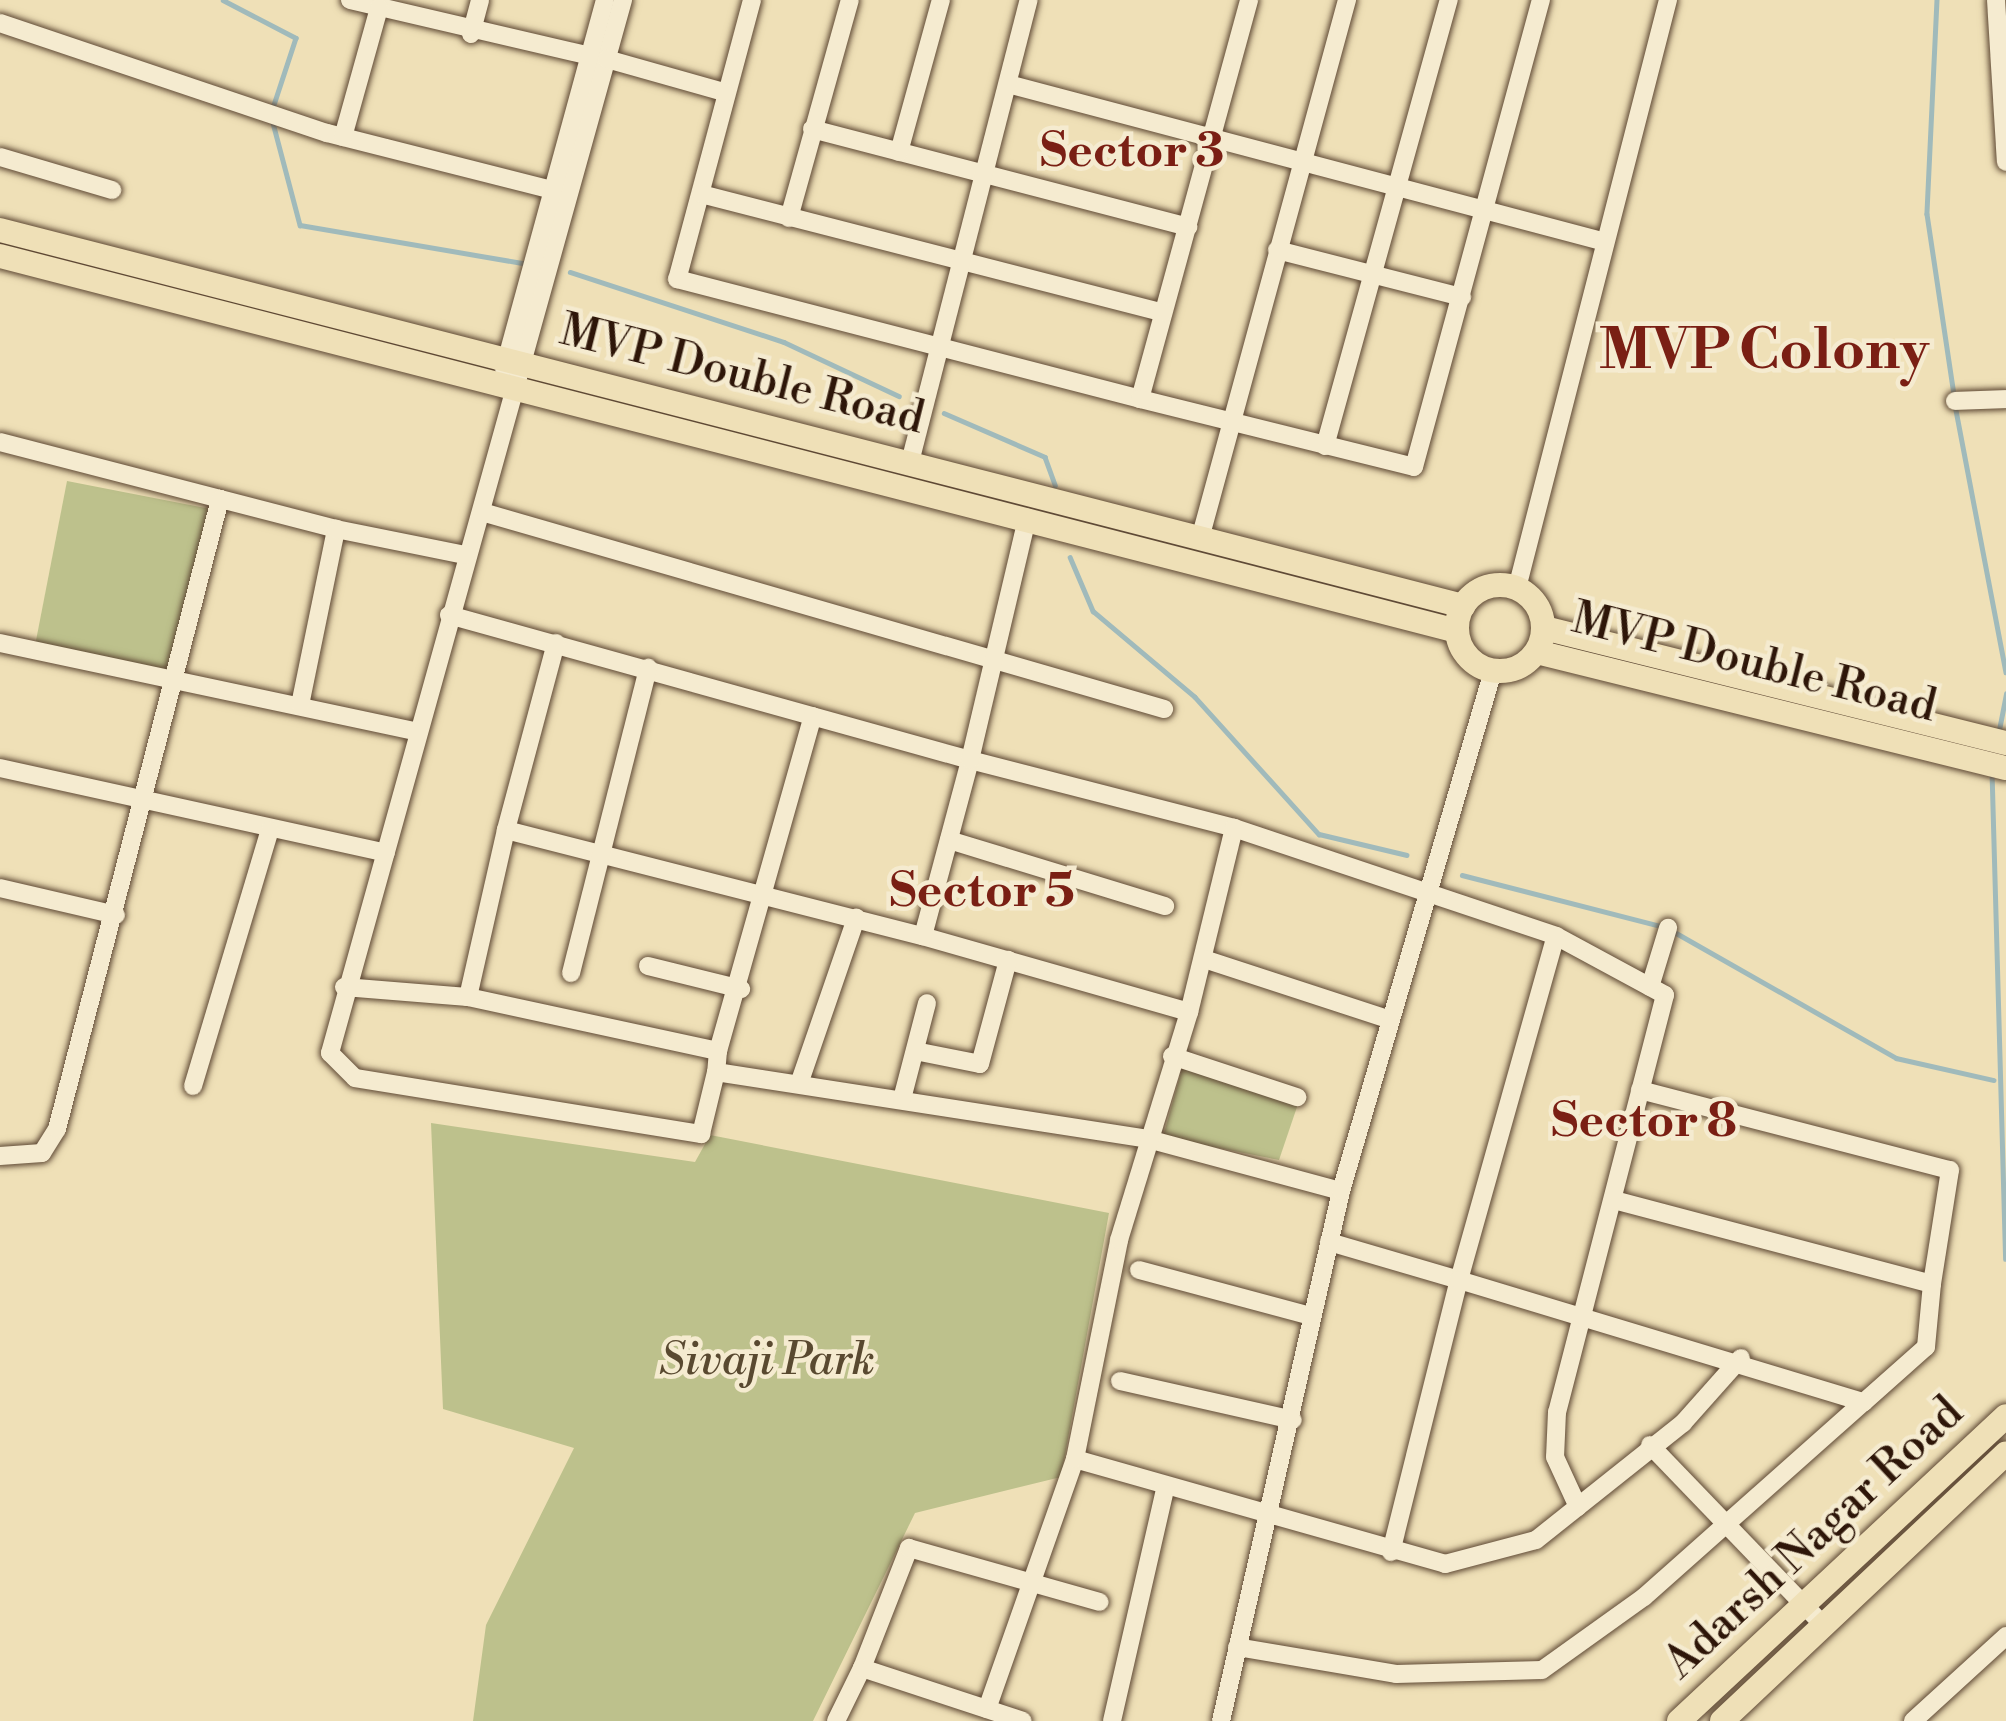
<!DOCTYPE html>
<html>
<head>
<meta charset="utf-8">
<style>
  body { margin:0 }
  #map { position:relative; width:2006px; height:1721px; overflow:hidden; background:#efe0b7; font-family:"Libre Bodoni",serif }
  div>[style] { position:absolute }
  .green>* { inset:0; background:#bdc18c; transform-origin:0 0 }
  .stream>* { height:4.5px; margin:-2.25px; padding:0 2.25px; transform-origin:2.25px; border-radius:2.25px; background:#a0babb }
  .roads { filter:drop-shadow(0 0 3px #5e4834) drop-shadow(0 0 3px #5e4834) }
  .minor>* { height:18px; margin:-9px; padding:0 9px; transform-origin:9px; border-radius:9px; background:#f5ebd0 }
  .major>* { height:24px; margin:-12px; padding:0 12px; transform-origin:12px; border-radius:12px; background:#efe0b7 }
  .major>.ring { margin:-12px; padding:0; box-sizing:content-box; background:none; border:24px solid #efe0b7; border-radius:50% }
  span { translate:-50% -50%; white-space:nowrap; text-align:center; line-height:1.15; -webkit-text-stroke:9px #f5ebd0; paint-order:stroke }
  .street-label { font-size:45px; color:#2e1609 }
  .park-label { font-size:45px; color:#594930; font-style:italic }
  .neighbourhood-label { font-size:48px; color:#7a1f14; font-weight:700 }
  .district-label { font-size:57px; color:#7a1f14; font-weight:700 }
</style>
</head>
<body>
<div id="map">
  <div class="green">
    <div style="left:67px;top:481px;width:145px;height:167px;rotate:11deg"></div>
    <div style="clip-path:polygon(1183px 1065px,1298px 1104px,1279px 1160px,1163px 1137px)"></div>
    <div style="clip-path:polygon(431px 1123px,695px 1162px,710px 1135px,1109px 1213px,1061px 1477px,915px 1513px,813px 1721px,473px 1721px,486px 1625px,574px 1448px,443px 1409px)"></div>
  </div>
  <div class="stream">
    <div style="left:223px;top:0;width:82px;rotate:27.5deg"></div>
    <div style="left:296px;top:38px;width:74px;rotate:108.2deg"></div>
    <div style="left:1937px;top:0;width:214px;rotate:92.7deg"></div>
    <div style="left:1927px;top:214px;width:182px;rotate:81.5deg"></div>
    <div style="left:272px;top:119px;width:110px;rotate:75.2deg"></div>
    <div style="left:300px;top:225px;width:231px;rotate:9.7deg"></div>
    <div style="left:570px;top:272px;width:225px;rotate:18.1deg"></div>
    <div style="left:784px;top:342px;width:127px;rotate:25.2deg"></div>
    <div style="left:1955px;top:405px;width:272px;rotate:79.2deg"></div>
    <div style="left:944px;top:413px;width:110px;rotate:23.5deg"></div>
    <div style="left:1045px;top:457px;width:30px;rotate:70deg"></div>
    <div style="left:1070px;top:557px;width:59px;rotate:66.9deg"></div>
    <div style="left:1093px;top:611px;width:133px;rotate:40.1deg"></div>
    <div style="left:1195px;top:697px;width:185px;rotate:47.9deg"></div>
    <div style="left:1319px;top:834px;width:90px;rotate:13.4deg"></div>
    <div style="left:1999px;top:730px;width:37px;rotate:-79deg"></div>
    <div style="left:1992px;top:771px;width:488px;rotate:88.4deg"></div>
    <div style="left:1462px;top:875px;width:204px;rotate:14.4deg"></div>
    <div style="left:1671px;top:930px;width:259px;rotate:29.6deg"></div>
    <div style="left:1896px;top:1058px;width:100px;rotate:12.7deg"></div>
  </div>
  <div class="roads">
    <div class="minor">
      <div style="left:350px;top:0;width:246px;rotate:13.1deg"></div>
      <div style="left:623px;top:0;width:1093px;rotate:105.55deg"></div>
      <div style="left:330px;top:1053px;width:35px;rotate:45deg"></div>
      <div style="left:355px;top:1078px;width:351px;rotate:9.2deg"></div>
      <div style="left:701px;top:1134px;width:64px;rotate:-76.4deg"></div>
      <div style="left:752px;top:0;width:289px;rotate:105deg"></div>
      <div style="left:677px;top:279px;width:478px;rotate:14.5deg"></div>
      <div style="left:1140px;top:399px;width:414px;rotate:-74.7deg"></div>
      <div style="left:1996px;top:0;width:162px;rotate:86.5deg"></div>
      <div style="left:0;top:23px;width:345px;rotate:18.6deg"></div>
      <div style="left:327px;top:133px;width:233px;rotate:14.2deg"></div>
      <div style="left:471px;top:34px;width:35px;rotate:-75deg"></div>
      <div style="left:607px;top:59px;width:122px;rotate:15.8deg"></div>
      <div style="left:1008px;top:84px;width:614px;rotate:14.81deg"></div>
      <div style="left:812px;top:129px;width:389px;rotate:14.6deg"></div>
      <div style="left:343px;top:137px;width:134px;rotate:-74.4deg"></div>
      <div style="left:899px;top:152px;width:158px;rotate:-74.6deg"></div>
      <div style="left:0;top:157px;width:117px;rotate:16.4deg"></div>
      <div style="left:701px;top:194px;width:477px;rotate:14.4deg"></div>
      <div style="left:789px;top:218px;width:226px;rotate:-74.4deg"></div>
      <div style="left:1277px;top:250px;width:191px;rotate:14.3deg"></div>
      <div style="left:504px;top:369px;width:383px;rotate:-74.7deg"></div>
      <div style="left:1140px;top:399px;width:282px;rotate:13.9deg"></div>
      <div style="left:1414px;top:467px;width:484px;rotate:-74.8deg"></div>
      <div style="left:1955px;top:401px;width:51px;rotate:-2.2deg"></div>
      <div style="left:0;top:442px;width:347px;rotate:14.5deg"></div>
      <div style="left:1325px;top:446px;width:463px;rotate:-74.5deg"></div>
      <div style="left:910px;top:462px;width:477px;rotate:-75.6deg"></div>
      <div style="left:482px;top:512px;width:710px;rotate:16.11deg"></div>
      <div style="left:1201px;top:535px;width:555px;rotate:-74.74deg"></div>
      <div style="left:1517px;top:588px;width:607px;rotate:-75.6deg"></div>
      <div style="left:449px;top:615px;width:541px;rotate:15.55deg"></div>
      <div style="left:970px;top:760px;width:273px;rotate:14.4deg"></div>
      <div style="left:1234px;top:828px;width:189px;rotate:103.7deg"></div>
      <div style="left:1189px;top:1012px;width:277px;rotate:-164.1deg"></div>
      <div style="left:923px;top:936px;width:182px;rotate:-75deg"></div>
      <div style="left:970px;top:760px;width:249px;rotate:-76.7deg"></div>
      <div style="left:0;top:643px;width:427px;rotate:12deg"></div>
      <div style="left:556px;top:643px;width:194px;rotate:105deg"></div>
      <div style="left:506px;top:830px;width:430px;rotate:14.3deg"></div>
      <div style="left:300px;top:705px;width:180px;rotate:-78.4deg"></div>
      <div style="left:336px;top:529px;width:132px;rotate:11.4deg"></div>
      <div style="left:0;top:768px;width:395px;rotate:12.4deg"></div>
      <div style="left:1234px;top:828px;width:340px;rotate:18.5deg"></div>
      <div style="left:1556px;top:936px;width:124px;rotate:28.4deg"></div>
      <div style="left:1665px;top:995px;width:431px;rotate:104.5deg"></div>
      <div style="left:1557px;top:1412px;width:45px;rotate:92.5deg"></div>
      <div style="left:1555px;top:1457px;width:55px;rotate:65.3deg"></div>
      <div style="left:949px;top:840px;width:226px;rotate:17deg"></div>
      <div style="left:0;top:888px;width:119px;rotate:13.1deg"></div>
      <div style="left:1204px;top:959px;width:194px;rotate:18.1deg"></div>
      <div style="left:648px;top:966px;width:96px;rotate:13.9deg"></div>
      <div style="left:571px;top:973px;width:315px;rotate:-75.8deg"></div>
      <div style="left:344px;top:987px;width:124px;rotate:4.6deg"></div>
      <div style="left:468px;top:997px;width:256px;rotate:12.2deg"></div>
      <div style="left:718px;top:1051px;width:21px;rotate:95deg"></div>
      <div style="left:716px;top:1072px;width:437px;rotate:8.8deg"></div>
      <div style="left:1148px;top:1139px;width:200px;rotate:15.1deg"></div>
      <div style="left:1650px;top:987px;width:62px;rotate:-73deg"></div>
      <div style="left:468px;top:997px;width:171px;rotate:-77.2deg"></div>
      <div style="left:718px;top:1051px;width:348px;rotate:-74.2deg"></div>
      <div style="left:915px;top:1051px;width:66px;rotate:11.3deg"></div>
      <div style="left:980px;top:1064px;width:108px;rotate:-74.9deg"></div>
      <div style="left:1172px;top:1056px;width:132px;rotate:18.2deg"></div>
      <div style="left:799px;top:1084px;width:176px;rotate:-71deg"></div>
      <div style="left:193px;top:1086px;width:267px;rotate:-73.3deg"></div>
      <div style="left:1640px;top:1090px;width:320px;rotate:14.5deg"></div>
      <div style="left:1950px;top:1170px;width:115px;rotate:99deg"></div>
      <div style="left:902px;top:1099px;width:99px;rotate:-75.4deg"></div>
      <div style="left:0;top:1156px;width:42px;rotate:-4.1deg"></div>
      <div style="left:42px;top:1153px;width:28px;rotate:-58deg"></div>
      <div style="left:57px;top:1129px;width:651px;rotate:-75.49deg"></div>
      <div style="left:1329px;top:1242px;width:135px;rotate:16.3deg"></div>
      <div style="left:1459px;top:1280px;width:357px;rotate:-74.3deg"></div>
      <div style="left:1139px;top:1270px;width:178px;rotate:15deg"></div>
      <div style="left:1120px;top:1381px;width:177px;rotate:12.7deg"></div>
      <div style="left:1650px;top:1445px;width:252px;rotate:46.1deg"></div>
      <div style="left:1075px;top:1459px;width:385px;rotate:15.8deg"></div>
      <div style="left:1445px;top:1564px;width:94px;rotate:-14.8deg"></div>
      <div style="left:1536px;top:1540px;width:188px;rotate:-38.5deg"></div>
      <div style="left:1683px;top:1423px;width:87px;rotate:-48.3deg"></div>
      <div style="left:1391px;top:1552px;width:280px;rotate:-76deg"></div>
      <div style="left:1459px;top:1280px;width:423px;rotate:16.8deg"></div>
      <div style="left:1864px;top:1402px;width:83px;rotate:-41.6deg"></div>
      <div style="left:1926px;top:1347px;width:63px;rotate:-84.6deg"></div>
      <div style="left:1932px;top:1284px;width:328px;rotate:-165.2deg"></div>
      <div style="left:1237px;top:1647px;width:161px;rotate:9.6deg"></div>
      <div style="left:1396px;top:1674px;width:146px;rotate:-1.6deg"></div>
      <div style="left:1542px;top:1670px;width:125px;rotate:-35.6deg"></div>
      <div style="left:1644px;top:1597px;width:294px;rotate:-41.6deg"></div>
      <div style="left:862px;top:1668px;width:129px;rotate:-68.6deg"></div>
      <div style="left:909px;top:1548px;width:198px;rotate:15.8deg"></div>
      <div style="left:987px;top:1709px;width:265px;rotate:-70.6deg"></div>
      <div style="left:1075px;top:1459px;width:223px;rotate:-78.6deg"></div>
      <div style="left:1119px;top:1240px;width:239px;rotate:-72.9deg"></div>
      <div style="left:836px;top:1721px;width:59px;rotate:-63.9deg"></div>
      <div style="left:862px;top:1668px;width:169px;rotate:18.2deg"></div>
      <div style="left:1112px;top:1721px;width:241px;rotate:-77.1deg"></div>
      <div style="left:1221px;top:1721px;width:543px;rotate:-77.24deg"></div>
      <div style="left:1341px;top:1191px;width:542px;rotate:-73.71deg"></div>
      <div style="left:1913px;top:1721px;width:126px;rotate:-42.4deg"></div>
    </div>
    <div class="major">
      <div style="left:0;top:230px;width:1511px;rotate:14.41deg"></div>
      <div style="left:0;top:256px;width:1504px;rotate:14.43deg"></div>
      <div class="ring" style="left:1457px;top:585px;width:62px;height:62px"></div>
      <div style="left:1544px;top:628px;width:476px;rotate:14deg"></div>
      <div style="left:1537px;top:652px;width:483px;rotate:13.9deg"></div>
      <div style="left:1679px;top:1721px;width:447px;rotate:-43deg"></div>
      <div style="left:1722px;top:1721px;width:390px;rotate:-43.3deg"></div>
    </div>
  </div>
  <div class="street-label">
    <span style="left:742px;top:375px;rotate:14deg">MVP Double Road</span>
    <span style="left:1754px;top:663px;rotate:14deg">MVP Double Road</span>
    <span style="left:1814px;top:1538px;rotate:-43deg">Adarsh Nagar Road</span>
  </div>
  <div class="park-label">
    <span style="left:767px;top:1361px">Sivaji Park</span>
  </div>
  <div class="neighbourhood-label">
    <span style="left:1132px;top:153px">Sector 3</span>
    <span style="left:982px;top:893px">Sector 5</span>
    <span style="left:1644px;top:1123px">Sector 8</span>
  </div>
  <div class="district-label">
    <span style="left:1764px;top:352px">MVP Colony</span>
  </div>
</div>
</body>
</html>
